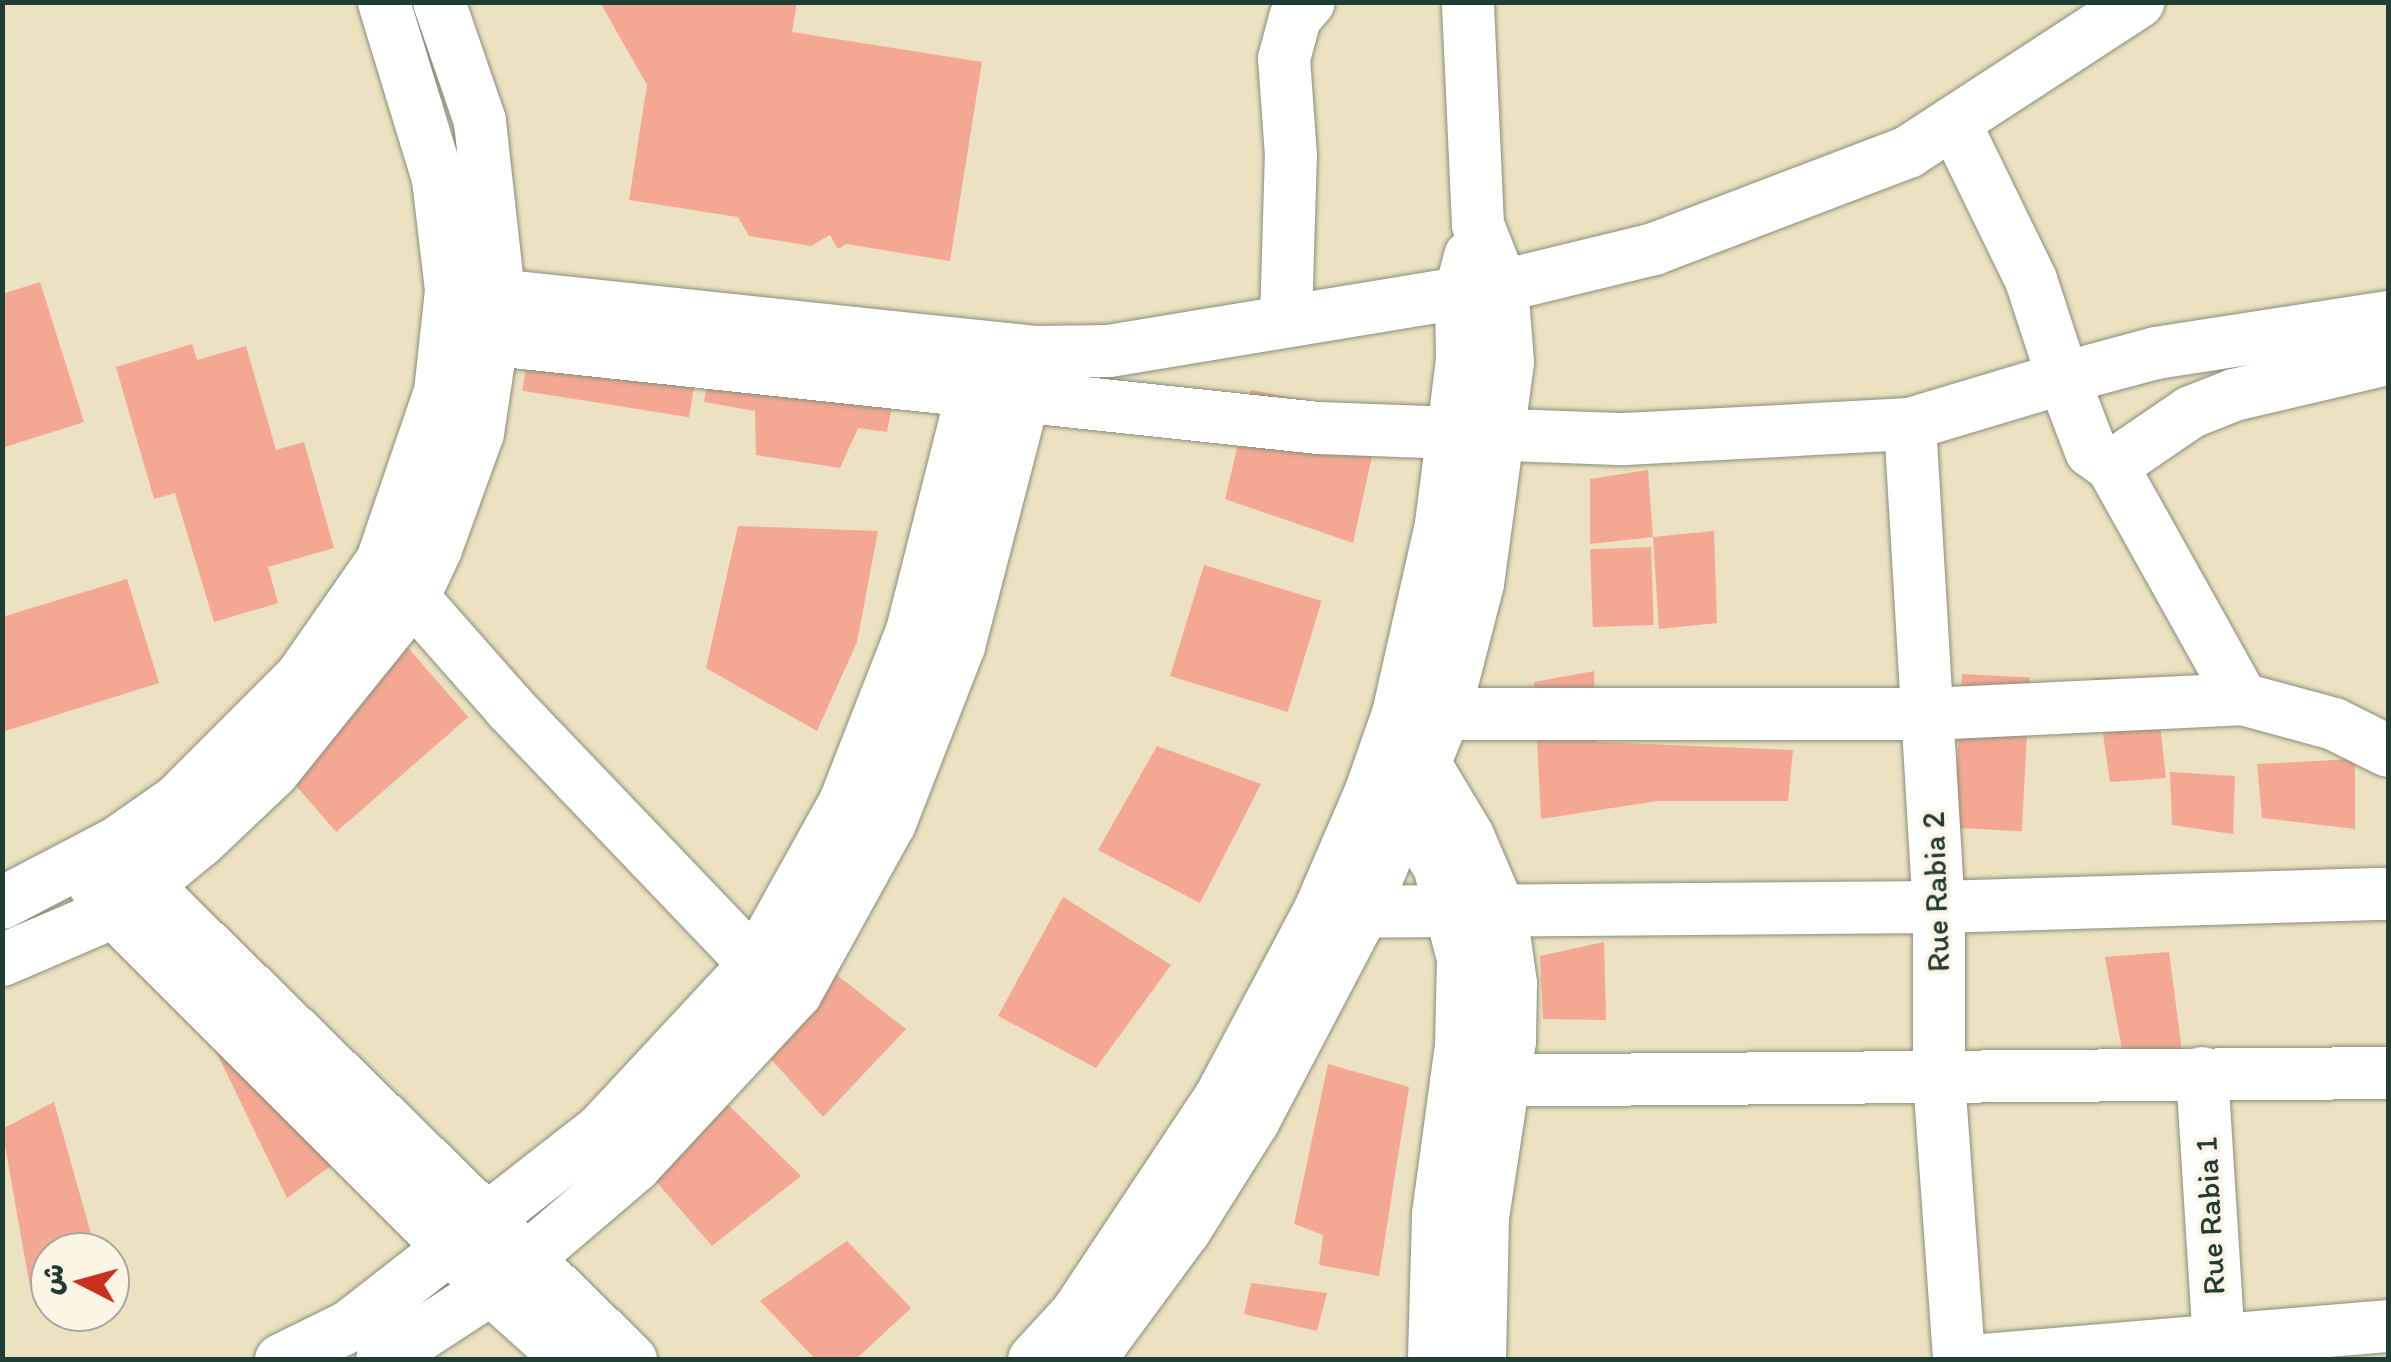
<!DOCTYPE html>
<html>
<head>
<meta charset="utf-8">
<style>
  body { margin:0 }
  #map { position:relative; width:2391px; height:1362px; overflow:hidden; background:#ece1c0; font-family:Itim,"Playpen Sans Arabic",sans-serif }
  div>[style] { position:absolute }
  .building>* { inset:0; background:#f4a894; transform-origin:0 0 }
  .roads { filter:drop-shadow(0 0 2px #868f7a) drop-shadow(0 0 2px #868f7a) }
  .minor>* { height:52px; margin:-26px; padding:0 26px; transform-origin:26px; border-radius:26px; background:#fff }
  span { translate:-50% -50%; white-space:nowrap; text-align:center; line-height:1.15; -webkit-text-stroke:8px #fcf5e5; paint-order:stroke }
  .street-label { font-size:32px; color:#1f3d34 }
  .frame { position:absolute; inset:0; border:5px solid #1f3d34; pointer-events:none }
  .north { position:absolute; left:30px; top:1232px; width:100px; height:100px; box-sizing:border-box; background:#fcf5e5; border:2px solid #a4ab9e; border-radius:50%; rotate:276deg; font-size:28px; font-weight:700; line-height:40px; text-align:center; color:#1f3d34 }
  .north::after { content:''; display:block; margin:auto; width:35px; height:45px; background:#c8321e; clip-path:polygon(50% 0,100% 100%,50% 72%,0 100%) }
</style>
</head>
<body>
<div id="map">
  <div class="building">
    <div style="clip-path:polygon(600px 2px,797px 2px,792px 32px,982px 62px,950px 261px,846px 244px,838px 249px,830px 235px,811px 246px,749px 236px,738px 217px,629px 200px,647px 85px)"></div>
    <div style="clip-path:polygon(40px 282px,84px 422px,2px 448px,2px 294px)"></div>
    <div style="left:537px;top:298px;width:169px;height:94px;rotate:9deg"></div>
    <div style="clip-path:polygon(717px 326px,904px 347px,887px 432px,858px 428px,840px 468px,756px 455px,755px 411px,704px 402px)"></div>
    <div style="clip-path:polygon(192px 344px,197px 360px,246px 346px,276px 450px,304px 442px,334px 548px,268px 567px,278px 603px,214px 622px,175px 493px,154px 499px,116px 367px)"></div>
    <div style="clip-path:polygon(1251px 390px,1381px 415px,1353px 543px,1225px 499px)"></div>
    <div style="clip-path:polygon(1648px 470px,1653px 537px,1714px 531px,1717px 623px,1659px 629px,1653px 537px,1590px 544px,1590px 479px)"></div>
    <div style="clip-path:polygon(738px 526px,878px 531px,857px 642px,817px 731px,706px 668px)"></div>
    <div style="left:1651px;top:547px;width:78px;height:61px;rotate:88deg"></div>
    <div style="left:1204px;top:565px;width:123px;height:116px;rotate:17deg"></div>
    <div style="clip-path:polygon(127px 579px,159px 683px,2px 732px,2px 617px)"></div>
    <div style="left:383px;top:619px;width:130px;height:175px;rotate:49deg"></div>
    <div style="clip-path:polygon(1594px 671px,1596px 742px,1793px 750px,1788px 801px,1657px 801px,1541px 819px,1534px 682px)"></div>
    <div style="left:1962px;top:674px;width:68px;height:154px;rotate:3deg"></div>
    <div style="clip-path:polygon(2095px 678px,2155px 679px,2166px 778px,2110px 782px)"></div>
    <div style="clip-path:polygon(1157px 746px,1261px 784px,1200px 903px,1098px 850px)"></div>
    <div style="clip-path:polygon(2355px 759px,2355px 829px,2262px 818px,2257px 764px)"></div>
    <div style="clip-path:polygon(2170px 772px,2235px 776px,2233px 834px,2172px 825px)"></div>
    <div style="clip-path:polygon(1063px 897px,1171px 965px,1096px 1068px,998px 1016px)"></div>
    <div style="clip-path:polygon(1604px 942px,1606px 1020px,1543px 1019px,1540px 956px)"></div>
    <div style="clip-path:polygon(2169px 952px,2182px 1051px,2122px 1050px,2105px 957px)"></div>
    <div style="clip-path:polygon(815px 958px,906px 1029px,823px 1117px,754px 1040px)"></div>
    <div style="clip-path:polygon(214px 1047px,355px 1148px,287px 1198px)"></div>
    <div style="clip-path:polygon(1328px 1064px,1409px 1087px,1379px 1276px,1319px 1265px,1323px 1235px,1294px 1224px)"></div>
    <div style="clip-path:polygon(711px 1088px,801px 1176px,712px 1246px,635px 1157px)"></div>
    <div style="clip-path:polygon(54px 1102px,96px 1252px,50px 1252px,50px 1286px,30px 1287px,2px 1129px)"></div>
    <div style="clip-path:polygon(847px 1241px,911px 1308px,855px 1360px,816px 1360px,760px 1301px)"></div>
    <div style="clip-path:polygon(1251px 1283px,1327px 1293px,1317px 1331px,1244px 1314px)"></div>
  </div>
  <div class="roads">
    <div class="minor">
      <div style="left:1954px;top:122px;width:176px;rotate:64deg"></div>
      <div style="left:2031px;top:280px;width:103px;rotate:71.9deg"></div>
      <div style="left:2063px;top:378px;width:96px;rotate:-15deg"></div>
      <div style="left:2156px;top:353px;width:235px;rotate:-8.8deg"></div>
      <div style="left:451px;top:290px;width:587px;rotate:6.06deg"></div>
      <div style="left:1035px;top:352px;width:74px;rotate:-0.8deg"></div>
      <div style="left:1109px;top:351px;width:398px;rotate:-9.4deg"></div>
      <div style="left:1502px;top:286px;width:156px;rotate:-13.7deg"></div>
      <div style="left:1654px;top:249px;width:272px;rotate:-20.9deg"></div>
      <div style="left:1908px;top:152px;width:275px;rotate:-33.1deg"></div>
      <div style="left:1286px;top:320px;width:164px;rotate:-88.3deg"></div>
      <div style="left:1291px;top:156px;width:97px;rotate:-94.1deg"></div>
      <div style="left:1284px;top:59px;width:42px;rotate:-75deg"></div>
      <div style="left:1295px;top:18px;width:21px;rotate:-49deg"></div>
      <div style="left:448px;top:335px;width:875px;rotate:6.1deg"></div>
      <div style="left:1318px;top:428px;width:307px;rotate:2.1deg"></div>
      <div style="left:1625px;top:439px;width:285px;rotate:-3deg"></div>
      <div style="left:1910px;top:424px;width:160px;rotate:-16.7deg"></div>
      <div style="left:2063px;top:378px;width:78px;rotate:69deg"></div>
      <div style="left:2091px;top:451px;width:26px;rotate:36deg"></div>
      <div style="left:2112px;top:466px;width:267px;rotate:60.8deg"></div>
      <div style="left:2242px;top:699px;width:95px;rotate:15.2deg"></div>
      <div style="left:2334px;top:724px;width:60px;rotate:26.6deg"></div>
      <div style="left:1910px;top:424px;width:484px;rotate:86.6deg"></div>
      <div style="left:1939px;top:907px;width:172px;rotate:90deg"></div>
      <div style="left:1939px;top:1079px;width:282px;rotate:85.9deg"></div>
      <div style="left:2112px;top:466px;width:96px;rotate:-34.4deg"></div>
      <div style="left:2191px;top:412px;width:46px;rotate:-21.6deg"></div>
      <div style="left:2234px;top:395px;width:158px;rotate:-13.2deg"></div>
      <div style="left:392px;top:574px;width:179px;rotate:48.6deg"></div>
      <div style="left:510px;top:708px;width:354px;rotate:46.3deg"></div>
      <div style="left:1413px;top:714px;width:516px"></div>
      <div style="left:1929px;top:714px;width:313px;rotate:-2.7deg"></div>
      <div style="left:1403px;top:751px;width:27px;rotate:33deg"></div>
      <div style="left:1426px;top:766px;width:82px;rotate:59deg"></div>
      <div style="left:1468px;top:836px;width:84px;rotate:66.8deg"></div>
      <div style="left:1501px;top:913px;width:71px;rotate:81.9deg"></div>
      <div style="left:1511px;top:983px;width:58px;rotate:91deg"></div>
      <div style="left:1510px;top:1041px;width:179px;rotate:98.7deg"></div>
      <div style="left:1483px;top:1218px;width:142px;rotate:91.2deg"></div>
      <div style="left:1384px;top:800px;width:25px;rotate:34deg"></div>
      <div style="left:1405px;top:814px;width:62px;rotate:56.8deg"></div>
      <div style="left:1439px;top:866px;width:96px;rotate:75.5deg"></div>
      <div style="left:1463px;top:959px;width:87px;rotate:91.3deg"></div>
      <div style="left:1461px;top:1046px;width:171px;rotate:97.8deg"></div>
      <div style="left:1438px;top:1215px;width:145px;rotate:91.6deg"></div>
      <div style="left:129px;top:861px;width:34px;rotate:54deg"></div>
      <div style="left:149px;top:889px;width:674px;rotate:44.34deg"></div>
      <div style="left:95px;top:886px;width:32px;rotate:54deg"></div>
      <div style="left:114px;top:912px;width:533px;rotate:45deg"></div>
      <div style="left:491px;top:1289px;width:106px;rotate:41.9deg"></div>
      <div style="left:2px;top:903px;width:130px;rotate:-27.6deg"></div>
      <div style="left:117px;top:843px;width:73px;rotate:-35deg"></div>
      <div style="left:177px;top:801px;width:175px;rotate:-45deg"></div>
      <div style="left:301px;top:677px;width:141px;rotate:-55.1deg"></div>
      <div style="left:382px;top:561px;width:179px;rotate:-71.1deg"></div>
      <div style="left:440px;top:392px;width:103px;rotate:-83.8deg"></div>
      <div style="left:451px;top:290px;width:112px;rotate:-96.7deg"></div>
      <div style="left:438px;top:179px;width:185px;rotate:-107deg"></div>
      <div style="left:1330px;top:912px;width:609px;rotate:-0.47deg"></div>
      <div style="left:1939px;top:907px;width:449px;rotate:-1.7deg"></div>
      <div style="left:2px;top:960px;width:122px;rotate:-23.2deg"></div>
      <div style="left:114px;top:912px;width:110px;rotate:-39.5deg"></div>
      <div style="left:199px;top:842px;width:102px;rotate:-43.4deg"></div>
      <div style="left:273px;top:772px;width:221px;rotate:-51.1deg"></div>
      <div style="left:412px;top:600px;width:56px;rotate:-64.8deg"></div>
      <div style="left:436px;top:549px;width:123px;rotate:-70.1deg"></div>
      <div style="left:478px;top:433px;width:141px;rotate:-81.4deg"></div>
      <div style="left:499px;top:294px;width:174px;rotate:-96.3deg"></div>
      <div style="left:480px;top:121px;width:126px;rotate:-109deg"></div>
      <div style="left:2202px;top:1073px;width:288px;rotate:86.4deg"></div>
      <div style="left:1456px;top:1081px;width:932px;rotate:-0.49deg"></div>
      <div style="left:281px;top:1360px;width:77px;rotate:-26.2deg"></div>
      <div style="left:350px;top:1326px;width:318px;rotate:-38deg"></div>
      <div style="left:601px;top:1130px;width:226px;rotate:-47.1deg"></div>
      <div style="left:755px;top:964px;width:185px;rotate:-60.9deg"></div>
      <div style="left:845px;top:802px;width:184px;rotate:-68.6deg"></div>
      <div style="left:912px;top:631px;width:281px;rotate:-75.8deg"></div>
      <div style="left:382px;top:1360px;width:130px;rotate:-33.1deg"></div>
      <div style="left:491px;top:1289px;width:189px;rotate:-40.5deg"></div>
      <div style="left:635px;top:1166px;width:236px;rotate:-47.1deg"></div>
      <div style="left:796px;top:993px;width:194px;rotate:-61.1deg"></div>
      <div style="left:890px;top:823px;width:190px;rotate:-68.7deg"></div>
      <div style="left:959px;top:646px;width:293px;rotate:-75.4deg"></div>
      <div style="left:1034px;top:1360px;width:64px;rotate:-47.5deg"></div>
      <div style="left:1077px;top:1313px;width:258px;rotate:-56.4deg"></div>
      <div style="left:1220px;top:1098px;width:211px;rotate:-62deg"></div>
      <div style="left:1319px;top:912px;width:132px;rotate:-66.7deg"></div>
      <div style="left:1371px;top:791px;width:82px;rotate:-70.7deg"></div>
      <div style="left:1398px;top:714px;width:195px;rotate:-77.2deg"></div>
      <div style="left:1441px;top:524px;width:164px;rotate:-82.7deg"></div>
      <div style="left:1462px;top:361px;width:71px;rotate:-90.8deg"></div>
      <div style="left:1461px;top:290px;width:35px;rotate:-75deg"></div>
      <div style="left:1089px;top:1360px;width:162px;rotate:-53.6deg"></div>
      <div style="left:1185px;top:1230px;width:130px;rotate:-57.9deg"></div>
      <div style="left:1254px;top:1120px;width:235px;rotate:-62.3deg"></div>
      <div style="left:1363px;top:912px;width:213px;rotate:-67.6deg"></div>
      <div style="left:1444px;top:715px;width:135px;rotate:-75.5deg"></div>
      <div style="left:1478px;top:584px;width:224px;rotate:-82.3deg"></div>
      <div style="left:1508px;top:362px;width:76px;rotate:-94.5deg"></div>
      <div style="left:1502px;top:286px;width:66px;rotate:-111.5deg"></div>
      <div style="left:1478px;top:225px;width:223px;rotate:-92.6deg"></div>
      <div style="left:1983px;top:1360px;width:406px;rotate:-4.8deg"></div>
    </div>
  </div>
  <div class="street-label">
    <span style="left:1936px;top:892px;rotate:-92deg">Rue Rabia 2</span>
    <span style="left:2210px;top:1216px;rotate:-93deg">Rue Rabia 1</span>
  </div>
  <div class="frame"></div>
  <div class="north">ش</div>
</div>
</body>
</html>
